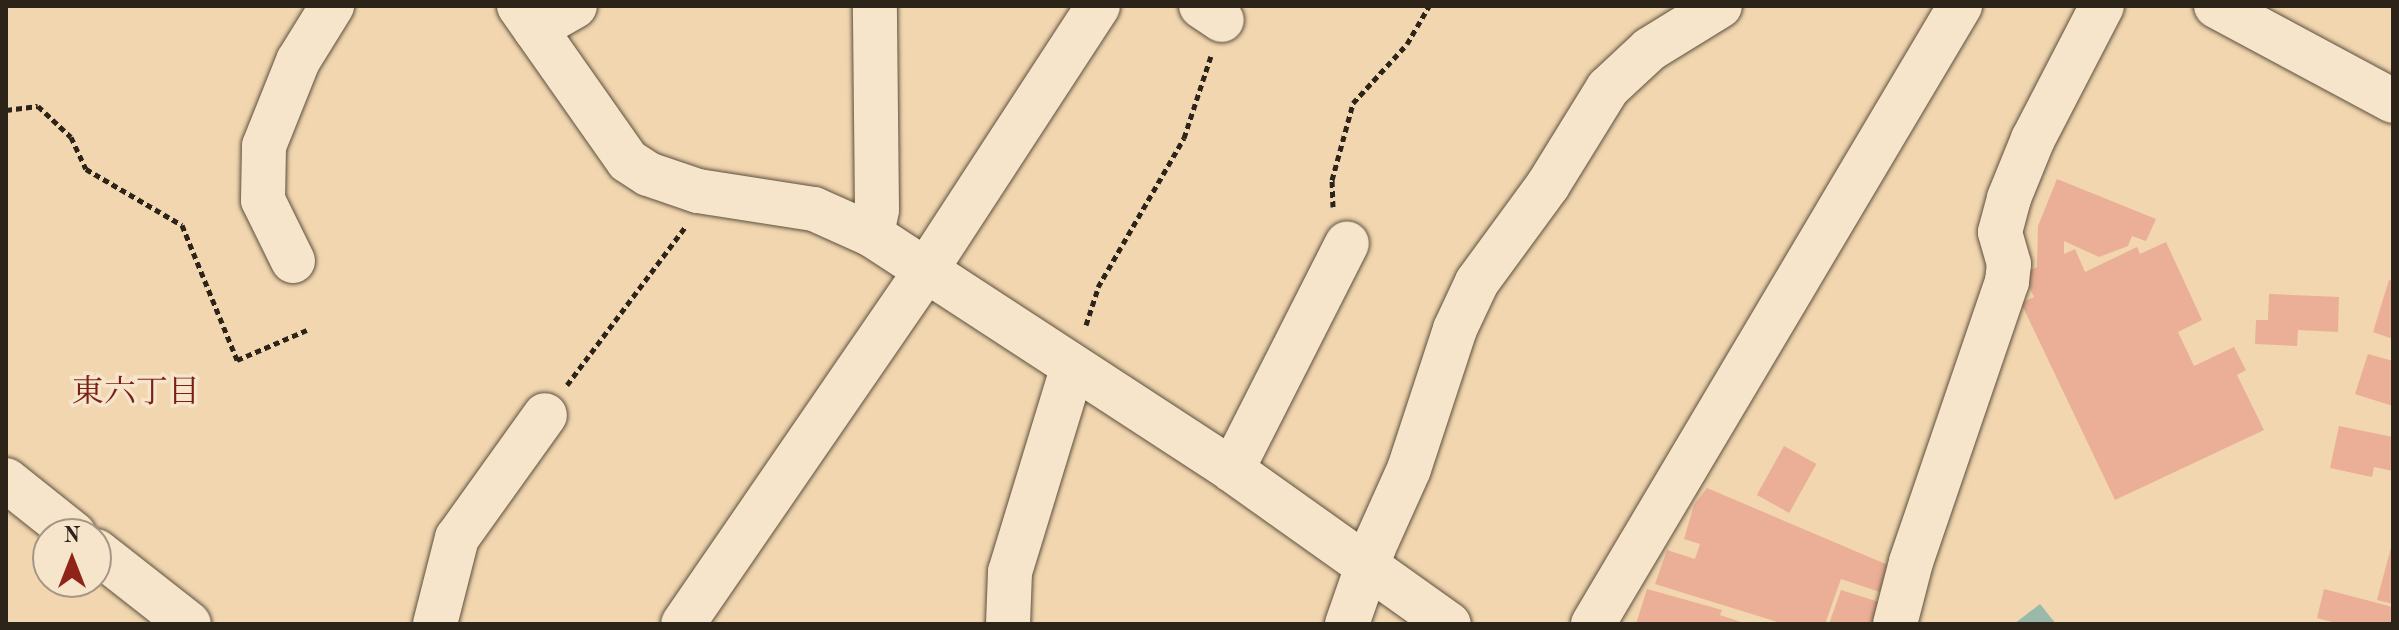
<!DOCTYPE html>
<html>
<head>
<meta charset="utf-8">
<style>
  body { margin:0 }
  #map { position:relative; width:2399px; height:630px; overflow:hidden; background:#f1d6af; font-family:"Old Standard TT","Noto Serif JP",serif }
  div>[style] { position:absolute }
  .water>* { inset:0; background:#9bb9ab }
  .building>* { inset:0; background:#eaaf96; transform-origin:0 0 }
  .path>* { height:5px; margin-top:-2.5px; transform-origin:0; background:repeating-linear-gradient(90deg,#2c2319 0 6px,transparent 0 10px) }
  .roads { filter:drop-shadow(0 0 2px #5d503e) drop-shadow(0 0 2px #5d503e) }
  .minor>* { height:44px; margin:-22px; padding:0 22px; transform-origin:22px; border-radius:22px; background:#f6e4cb }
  span { translate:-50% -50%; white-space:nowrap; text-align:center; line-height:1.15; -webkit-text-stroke:7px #f6e4cb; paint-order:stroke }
  .neighbourhood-label { font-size:32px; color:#7a1f14 }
  .frame { position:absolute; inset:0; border:8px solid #2c2319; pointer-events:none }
  .north { position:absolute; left:32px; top:518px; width:80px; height:80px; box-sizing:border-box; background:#f6e4cb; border:2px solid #a59784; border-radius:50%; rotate:0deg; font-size:22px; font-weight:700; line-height:32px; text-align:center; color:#2c2319 }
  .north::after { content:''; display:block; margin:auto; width:28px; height:36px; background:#8f2418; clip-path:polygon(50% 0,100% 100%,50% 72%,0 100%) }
</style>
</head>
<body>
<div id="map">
  <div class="water">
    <div style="clip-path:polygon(2040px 604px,2056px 624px,2014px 624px)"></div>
  </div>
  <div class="building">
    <div style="clip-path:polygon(2057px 179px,2156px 219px,2146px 241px,2132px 236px,2128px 246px,2099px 257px,2064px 241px,2064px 254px,2075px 249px,2085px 272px,2137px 247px,2140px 254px,2166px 242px,2202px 320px,2178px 332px,2194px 366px,2234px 347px,2246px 370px,2237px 375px,2264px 430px,2115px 500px,2021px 303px,2034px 297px,2023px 274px,2037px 267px,2038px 226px)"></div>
    <div style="clip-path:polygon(2389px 280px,2393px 281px,2393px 339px,2373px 332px)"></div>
    <div style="clip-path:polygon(2269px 294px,2339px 297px,2338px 332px,2298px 330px,2297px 346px,2255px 344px,2256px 320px,2268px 320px)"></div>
    <div style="clip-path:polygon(2368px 354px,2393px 361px,2393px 406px,2355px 394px)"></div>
    <div style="clip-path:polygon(2339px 426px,2393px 437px,2393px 471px,2374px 467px,2372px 477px,2330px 468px)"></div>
    <div style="left:1784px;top:446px;width:37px;height:56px;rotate:29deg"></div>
    <div style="clip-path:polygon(1707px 488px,1888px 565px,1880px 592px,1841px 579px,1825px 624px,1784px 624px,1655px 584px,1667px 550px,1695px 559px,1700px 544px,1684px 539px,1694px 505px)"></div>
    <div style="clip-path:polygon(2392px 544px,2393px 545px,2393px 604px,2377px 600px)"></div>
    <div style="clip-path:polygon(1647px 589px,1722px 610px,1720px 615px,1747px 624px,1636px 624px)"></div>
    <div style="clip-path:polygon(2324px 589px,2393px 607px,2393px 624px,2340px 624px,2317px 618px)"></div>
    <div style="clip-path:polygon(1841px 590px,1879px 602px,1872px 624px,1829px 624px)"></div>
  </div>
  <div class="path">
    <div style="left:6px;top:110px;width:32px;rotate:-7deg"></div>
    <div style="left:38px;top:106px;width:45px;rotate:43.2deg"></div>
    <div style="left:71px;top:137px;width:35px;rotate:65deg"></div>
    <div style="left:86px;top:169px;width:111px;rotate:30.3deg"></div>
    <div style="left:182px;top:225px;width:146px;rotate:67.8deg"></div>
    <div style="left:237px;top:360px;width:76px;rotate:-23.2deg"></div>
    <div style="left:1333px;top:207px;width:27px;rotate:-92deg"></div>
    <div style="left:1332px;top:180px;width:80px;rotate:-74.7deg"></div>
    <div style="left:1353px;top:103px;width:80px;rotate:-47.5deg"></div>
    <div style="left:1407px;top:44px;width:44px;rotate:-59.9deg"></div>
    <div style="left:1086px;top:325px;width:40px;rotate:-72deg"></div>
    <div style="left:1098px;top:287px;width:172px;rotate:-60deg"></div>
    <div style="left:1184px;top:138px;width:86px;rotate:-71.8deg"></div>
    <div style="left:567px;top:385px;width:197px;rotate:-53.2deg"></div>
  </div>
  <div class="roads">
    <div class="minor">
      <div style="left:519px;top:6px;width:189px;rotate:54.9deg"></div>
      <div style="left:628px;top:161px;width:24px;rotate:33deg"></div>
      <div style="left:648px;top:174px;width:53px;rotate:18.8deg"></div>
      <div style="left:698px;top:191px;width:117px;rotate:8.8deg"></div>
      <div style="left:814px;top:209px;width:64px;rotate:24.1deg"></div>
      <div style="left:872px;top:235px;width:430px;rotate:33.1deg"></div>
      <div style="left:1232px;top:470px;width:266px;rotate:35.4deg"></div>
      <div style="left:1201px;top:6px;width:25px;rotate:34deg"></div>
      <div style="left:2216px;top:6px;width:201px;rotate:28.2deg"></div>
      <div style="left:535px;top:29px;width:46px;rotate:-29.9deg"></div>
      <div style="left:872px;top:235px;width:25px;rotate:-79deg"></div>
      <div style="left:877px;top:210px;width:204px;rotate:-90.6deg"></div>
      <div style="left:293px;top:261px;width:68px;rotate:-116.2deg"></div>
      <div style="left:263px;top:200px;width:54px;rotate:-88.9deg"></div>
      <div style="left:264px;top:146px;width:92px;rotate:-68.2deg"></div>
      <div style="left:298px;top:61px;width:65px;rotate:-58.3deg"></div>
      <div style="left:1232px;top:470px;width:254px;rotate:-63.1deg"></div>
      <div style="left:6px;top:480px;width:87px;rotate:38.5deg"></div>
      <div style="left:96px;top:551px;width:118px;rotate:38.1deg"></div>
      <div style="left:435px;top:624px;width:89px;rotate:-75.7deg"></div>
      <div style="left:457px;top:538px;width:151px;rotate:-54.4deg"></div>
      <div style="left:683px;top:624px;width:429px;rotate:-55.5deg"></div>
      <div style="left:926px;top:270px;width:315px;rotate:-56.9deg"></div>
      <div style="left:1008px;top:624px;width:52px;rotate:-87.8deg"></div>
      <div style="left:1010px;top:572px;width:212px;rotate:-73deg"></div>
      <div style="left:1347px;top:624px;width:82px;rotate:-70.7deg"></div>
      <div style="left:1374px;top:547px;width:85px;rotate:-65.8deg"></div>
      <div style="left:1409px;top:469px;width:147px;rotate:-71.8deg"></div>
      <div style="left:1455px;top:329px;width:52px;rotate:-64.9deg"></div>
      <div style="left:1477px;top:282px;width:120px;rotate:-53.8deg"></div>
      <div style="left:1548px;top:185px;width:114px;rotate:-58.3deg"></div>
      <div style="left:1608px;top:88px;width:57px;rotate:-42.9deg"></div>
      <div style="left:1650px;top:49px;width:82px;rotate:-31.6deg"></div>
      <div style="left:1593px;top:624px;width:719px;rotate:-59.3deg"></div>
      <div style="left:1895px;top:624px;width:64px;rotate:-75.5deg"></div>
      <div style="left:1911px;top:562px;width:296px;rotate:-71.1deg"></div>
      <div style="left:2007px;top:282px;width:18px;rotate:-84deg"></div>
      <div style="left:2009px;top:264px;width:33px;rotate:-106deg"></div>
      <div style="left:2000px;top:232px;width:35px;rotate:-75deg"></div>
      <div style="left:2009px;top:198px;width:64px;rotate:-67.9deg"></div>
      <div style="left:2033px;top:139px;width:150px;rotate:-62.6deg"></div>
    </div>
  </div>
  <div class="neighbourhood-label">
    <span style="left:136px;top:394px">東六丁目</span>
  </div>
  <div class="frame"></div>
  <div class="north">N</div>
</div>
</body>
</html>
